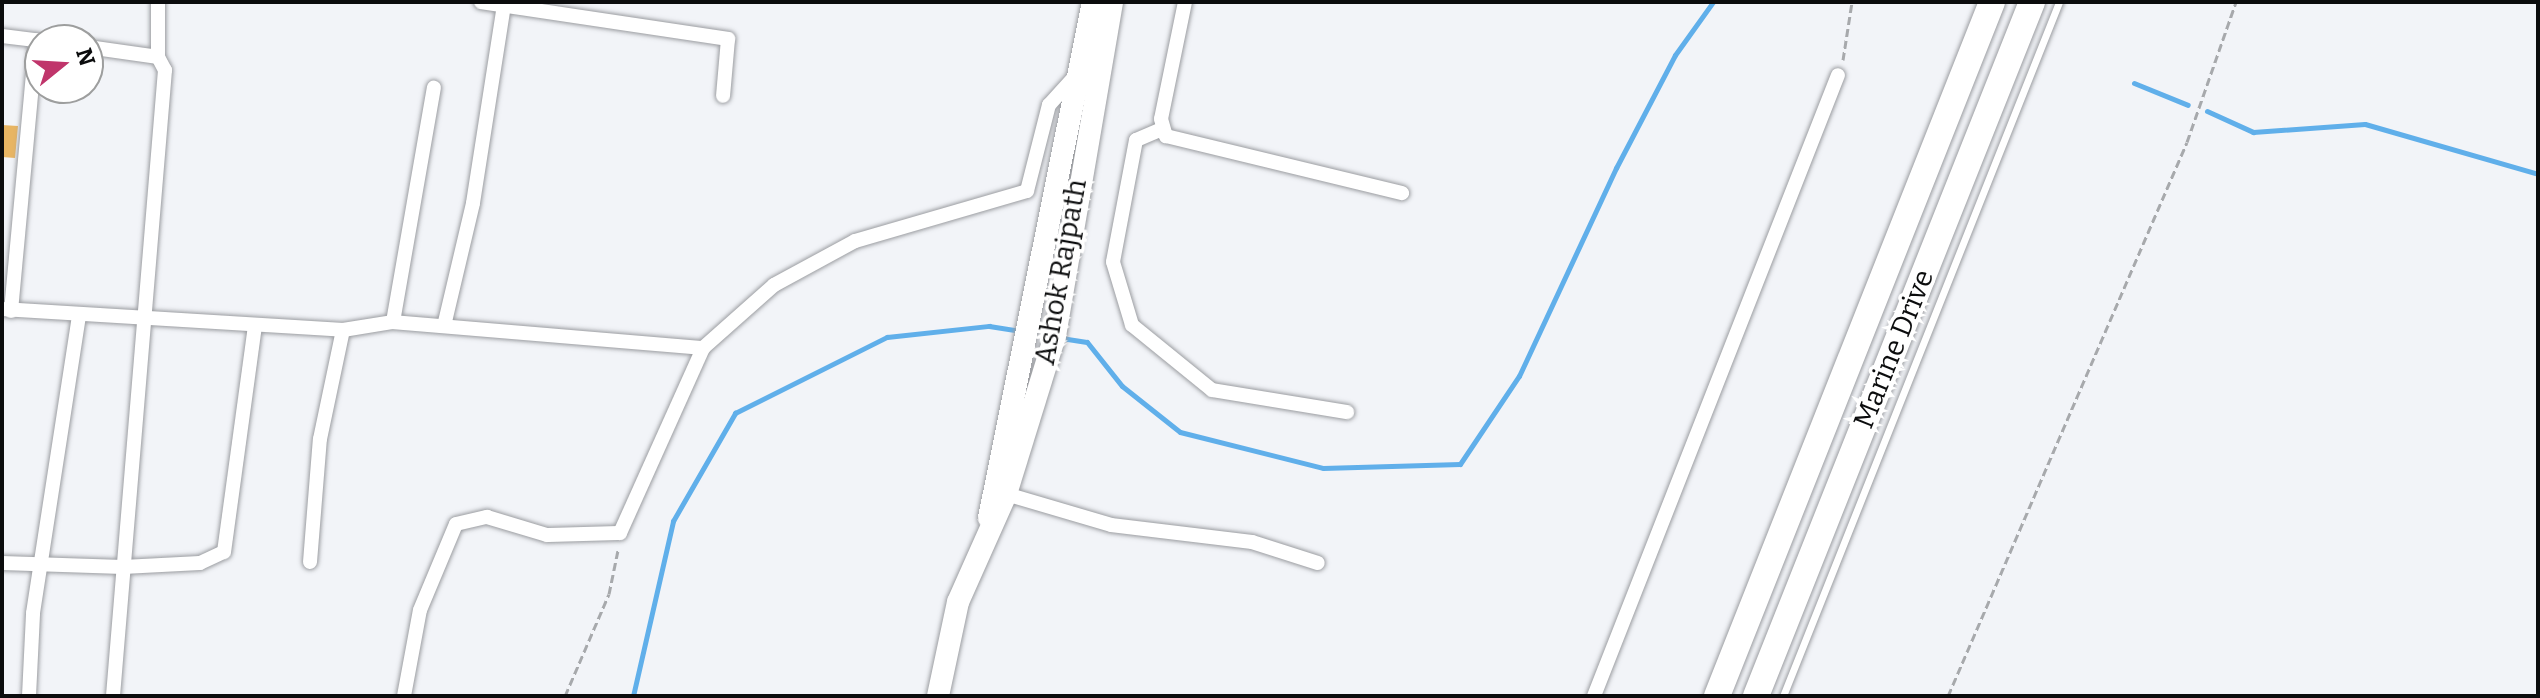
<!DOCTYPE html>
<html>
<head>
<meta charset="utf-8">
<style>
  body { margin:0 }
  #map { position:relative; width:2540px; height:698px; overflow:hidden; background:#f2f4f8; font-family:Bitter,serif }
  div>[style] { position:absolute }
  .stream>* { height:5px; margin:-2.5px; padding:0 2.5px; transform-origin:2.5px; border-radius:2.5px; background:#60afea }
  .building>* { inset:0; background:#e8b563 }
  .path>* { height:3px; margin-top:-1.5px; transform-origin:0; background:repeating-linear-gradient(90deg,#a7a9ac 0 8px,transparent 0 12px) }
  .roads { filter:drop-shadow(0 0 2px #9b9da1) drop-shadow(0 0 2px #9b9da1) }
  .lane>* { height:7px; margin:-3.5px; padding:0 3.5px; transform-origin:3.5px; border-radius:3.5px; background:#fff }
  .street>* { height:14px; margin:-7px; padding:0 7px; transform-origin:7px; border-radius:7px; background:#fff }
  .primary>* { height:22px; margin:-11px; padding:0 11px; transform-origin:11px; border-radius:11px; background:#fff }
  .highway>* { height:26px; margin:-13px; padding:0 13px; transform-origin:13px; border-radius:13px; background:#fff }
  span { translate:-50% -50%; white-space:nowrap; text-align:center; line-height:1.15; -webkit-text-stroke:7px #fff; paint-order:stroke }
  .street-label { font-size:28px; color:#0b0c0d }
  .frame { position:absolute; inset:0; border:4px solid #0b0c0d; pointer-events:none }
  .north { position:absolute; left:24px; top:24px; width:80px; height:80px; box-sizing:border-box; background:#fff; border:2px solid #9d9e9e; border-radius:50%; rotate:72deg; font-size:22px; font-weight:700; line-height:32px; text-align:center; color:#0b0c0d }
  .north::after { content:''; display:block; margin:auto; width:28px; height:36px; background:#c0356b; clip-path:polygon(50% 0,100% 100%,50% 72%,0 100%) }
</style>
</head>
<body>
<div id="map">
  <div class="stream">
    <div style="left:2134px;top:83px;width:58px;rotate:22.2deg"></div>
    <div style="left:2207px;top:111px;width:51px;rotate:24.5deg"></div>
    <div style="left:2253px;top:132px;width:112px;rotate:-4.1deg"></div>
    <div style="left:2365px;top:124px;width:180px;rotate:16.1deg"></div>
    <div style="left:1061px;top:338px;width:26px;rotate:9deg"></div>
    <div style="left:1087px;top:342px;width:56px;rotate:51.5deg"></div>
    <div style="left:1122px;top:386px;width:74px;rotate:38.4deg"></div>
    <div style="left:1180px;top:432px;width:147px;rotate:14.1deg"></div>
    <div style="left:1323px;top:468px;width:137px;rotate:-1.7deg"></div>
    <div style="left:1460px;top:464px;width:106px;rotate:-56.2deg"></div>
    <div style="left:1519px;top:376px;width:230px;rotate:-65deg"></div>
    <div style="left:1616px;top:168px;width:127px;rotate:-62.4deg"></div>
    <div style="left:1675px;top:55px;width:65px;rotate:-54.4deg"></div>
    <div style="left:633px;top:696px;width:180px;rotate:-77.1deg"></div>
    <div style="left:673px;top:521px;width:125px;rotate:-60.1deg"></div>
    <div style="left:735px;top:413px;width:170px;rotate:-26.6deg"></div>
    <div style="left:887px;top:337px;width:103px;rotate:-6.2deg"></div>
    <div style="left:989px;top:326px;width:30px;rotate:9deg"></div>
  </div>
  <div class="building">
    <div style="clip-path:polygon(2px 125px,18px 126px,15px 158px,2px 157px)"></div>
  </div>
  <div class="path">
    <div style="left:1843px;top:60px;width:59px;rotate:-81.2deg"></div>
    <div style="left:565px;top:696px;width:111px;rotate:-66.7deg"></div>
    <div style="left:609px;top:594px;width:45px;rotate:-78.4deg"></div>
    <div style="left:1948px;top:696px;width:603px;rotate:-66.66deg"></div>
    <div style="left:2187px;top:142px;width:148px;rotate:-70.7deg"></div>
  </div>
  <div class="roads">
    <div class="lane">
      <div style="left:1783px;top:696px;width:747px;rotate:-68.31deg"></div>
    </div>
    <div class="street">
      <div style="left:481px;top:2px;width:250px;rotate:8.5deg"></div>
      <div style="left:728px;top:39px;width:57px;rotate:95deg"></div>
      <div style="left:1185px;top:2px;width:119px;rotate:101.6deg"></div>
      <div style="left:1161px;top:119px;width:18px;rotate:74deg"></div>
      <div style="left:1166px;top:136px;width:243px;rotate:13.6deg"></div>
      <div style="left:2px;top:36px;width:38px;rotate:7deg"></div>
      <div style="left:88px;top:47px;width:71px;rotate:8.1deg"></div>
      <div style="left:158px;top:57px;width:15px;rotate:62deg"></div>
      <div style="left:165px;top:70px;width:628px;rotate:94.75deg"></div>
      <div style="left:158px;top:57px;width:55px;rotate:-90deg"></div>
      <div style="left:1162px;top:129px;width:28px;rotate:157deg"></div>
      <div style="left:1136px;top:140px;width:124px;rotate:100.7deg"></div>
      <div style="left:1113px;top:262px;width:66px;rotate:73.2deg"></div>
      <div style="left:1132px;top:325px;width:103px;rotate:39.1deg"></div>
      <div style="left:1212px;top:390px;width:137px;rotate:9.3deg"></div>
      <div style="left:2px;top:309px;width:342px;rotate:3.5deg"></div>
      <div style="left:343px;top:330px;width:51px;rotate:-9.1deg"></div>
      <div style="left:393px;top:322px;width:311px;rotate:4.8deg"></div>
      <div style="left:703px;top:348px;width:95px;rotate:-41.6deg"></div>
      <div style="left:774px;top:285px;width:92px;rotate:-28.5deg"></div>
      <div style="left:855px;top:241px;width:179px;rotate:-16.2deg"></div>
      <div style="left:1027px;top:191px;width:89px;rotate:-75.7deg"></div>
      <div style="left:1049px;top:105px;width:42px;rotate:-47.9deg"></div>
      <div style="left:11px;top:311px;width:272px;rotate:-84.7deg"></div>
      <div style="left:393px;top:322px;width:238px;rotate:-80.1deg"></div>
      <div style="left:444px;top:326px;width:126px;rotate:-76.7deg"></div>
      <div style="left:473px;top:203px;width:200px;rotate:-81.1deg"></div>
      <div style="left:1006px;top:494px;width:109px;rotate:16.4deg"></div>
      <div style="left:1111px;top:525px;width:142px;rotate:6.9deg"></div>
      <div style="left:1252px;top:542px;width:69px;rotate:17.7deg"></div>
      <div style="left:310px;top:562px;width:123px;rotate:-85.4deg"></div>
      <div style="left:320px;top:439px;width:111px;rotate:-78.1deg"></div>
      <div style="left:2px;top:563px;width:121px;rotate:1.9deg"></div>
      <div style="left:123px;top:567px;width:77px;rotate:-3deg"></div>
      <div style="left:200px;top:563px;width:26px;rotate:-25deg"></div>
      <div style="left:224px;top:552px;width:228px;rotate:-82.2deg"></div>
      <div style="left:29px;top:696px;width:83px;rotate:-87.2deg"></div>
      <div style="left:33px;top:613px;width:301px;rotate:-81.2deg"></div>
      <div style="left:404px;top:696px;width:87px;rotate:-79.5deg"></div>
      <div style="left:420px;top:610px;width:93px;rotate:-67.3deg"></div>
      <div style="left:456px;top:524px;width:32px;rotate:-13deg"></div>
      <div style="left:487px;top:517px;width:63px;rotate:16.7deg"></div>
      <div style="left:547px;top:535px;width:73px;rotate:-1.6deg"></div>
      <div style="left:620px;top:533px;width:203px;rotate:-65.8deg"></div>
      <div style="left:1594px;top:696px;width:667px;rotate:-68.55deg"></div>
    </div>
    <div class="primary">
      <div style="left:989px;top:518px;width:526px;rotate:-78.6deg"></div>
      <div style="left:938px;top:696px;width:96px;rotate:-78deg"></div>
      <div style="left:958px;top:602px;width:118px;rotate:-66deg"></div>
      <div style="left:1006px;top:494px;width:165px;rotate:-72.8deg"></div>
      <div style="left:1055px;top:336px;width:339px;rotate:-80.3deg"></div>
    </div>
    <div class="highway">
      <div style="left:1717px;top:696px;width:746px;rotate:-68.38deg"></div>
      <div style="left:1756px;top:696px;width:747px;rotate:-68.31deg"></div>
    </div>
  </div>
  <div class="street-label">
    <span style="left:1061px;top:272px;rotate:-80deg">Ashok Rajpath</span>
    <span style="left:1894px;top:349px;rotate:-68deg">Marine Drive</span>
  </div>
  <div class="frame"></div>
  <div class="north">N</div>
</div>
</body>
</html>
